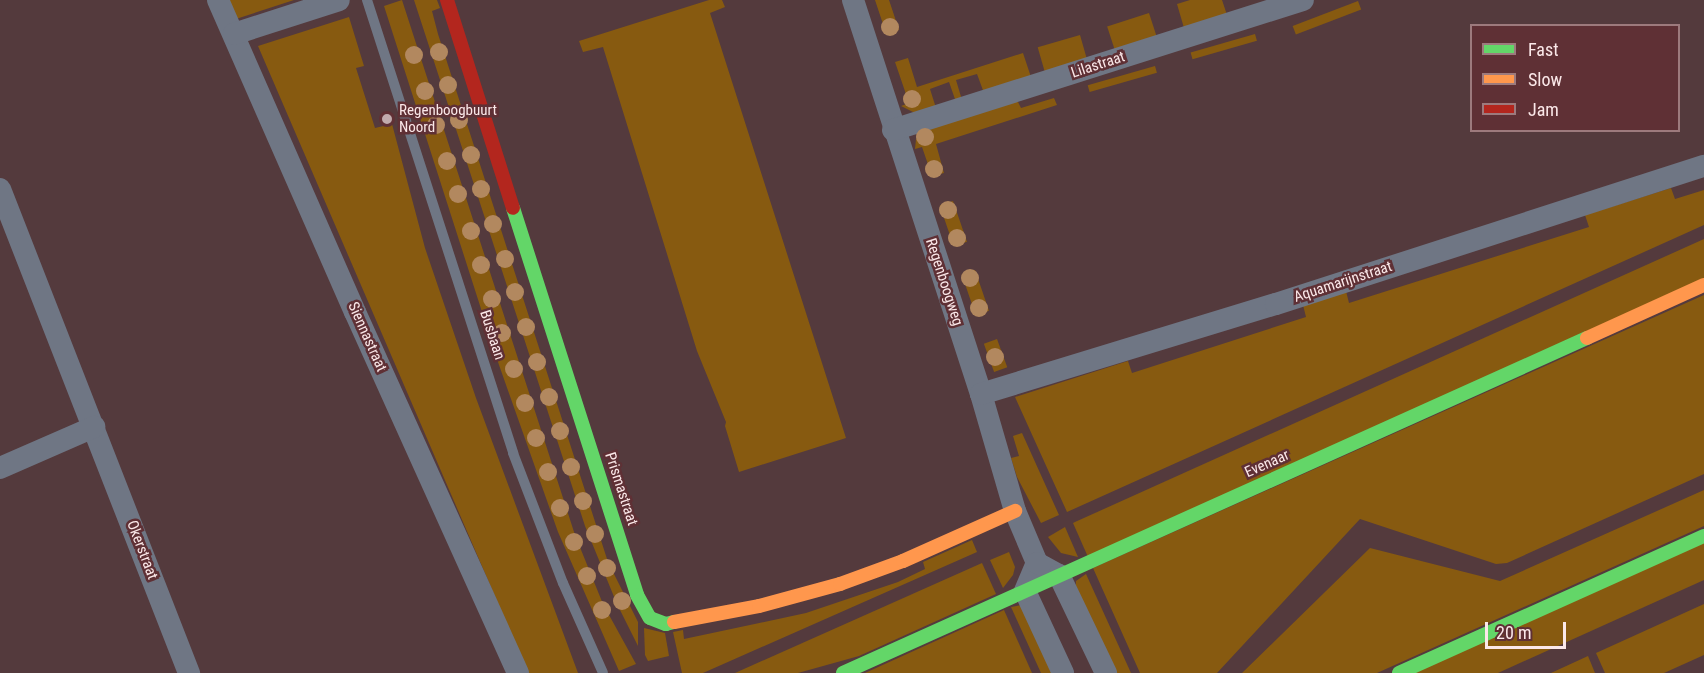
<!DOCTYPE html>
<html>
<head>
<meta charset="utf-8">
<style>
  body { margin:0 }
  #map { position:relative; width:1704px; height:673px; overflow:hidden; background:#543a3d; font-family:"Roboto Condensed",sans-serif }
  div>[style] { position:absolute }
  .green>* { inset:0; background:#875a10; transform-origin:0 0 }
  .lane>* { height:10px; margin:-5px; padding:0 5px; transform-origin:5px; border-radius:5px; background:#6f7684 }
  .street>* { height:22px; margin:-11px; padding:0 11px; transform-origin:11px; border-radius:11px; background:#6f7684 }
  .fast>* { height:14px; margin:-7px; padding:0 7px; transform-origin:7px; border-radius:7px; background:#63d668 }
  .slow>* { height:14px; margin:-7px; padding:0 7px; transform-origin:7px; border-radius:7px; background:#ff974d }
  .jam>* { height:14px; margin:-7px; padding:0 7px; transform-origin:7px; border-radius:7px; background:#b3261e }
  .trees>* { width:18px; height:18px; margin:-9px; border-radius:50%; background:#b2885f }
  .dots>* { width:16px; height:16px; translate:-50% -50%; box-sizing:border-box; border:3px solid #5f3035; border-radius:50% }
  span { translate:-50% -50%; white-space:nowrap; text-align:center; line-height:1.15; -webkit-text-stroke:5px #5f3035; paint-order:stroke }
  .street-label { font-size:15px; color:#fbe8e9 }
  .poi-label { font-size:15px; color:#fbe8e9 }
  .left { translate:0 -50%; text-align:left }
  .legend { position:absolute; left:1470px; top:24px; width:210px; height:108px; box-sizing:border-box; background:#5f3035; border:2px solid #9d7a7d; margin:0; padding:8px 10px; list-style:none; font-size:18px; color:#fbe8e9 }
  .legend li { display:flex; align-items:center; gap:12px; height:30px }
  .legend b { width:30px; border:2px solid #9d7a7d }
  .scale { position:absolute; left:1485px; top:622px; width:81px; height:27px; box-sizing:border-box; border:3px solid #fbe8e9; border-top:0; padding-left:8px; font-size:18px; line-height:21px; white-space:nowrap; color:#fbe8e9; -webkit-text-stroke:4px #5f3035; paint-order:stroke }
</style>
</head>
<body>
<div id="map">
  <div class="green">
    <div style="clip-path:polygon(227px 0,294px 0,236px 19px)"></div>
    <div style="clip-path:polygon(402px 0,575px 535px,603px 604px,636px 664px,619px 671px,558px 532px,499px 365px,384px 6px)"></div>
    <div style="clip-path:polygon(414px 0,437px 0,440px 8px,432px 11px,438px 34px,608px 562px,638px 622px,638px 646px,617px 604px,585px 526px)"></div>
    <div style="clip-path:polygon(709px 0,722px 0,725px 7px,710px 13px,846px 438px,739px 472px,725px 426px,726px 422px,697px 351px,603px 47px,583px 52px,579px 41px)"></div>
    <div style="clip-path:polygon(875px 0,889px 0,899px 30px,886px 33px)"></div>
    <div style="clip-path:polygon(1190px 0,1222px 0,1227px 15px,1184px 28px,1177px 4px)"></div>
    <div style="left:1358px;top:1px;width:9px;height:70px;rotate:69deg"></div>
    <div style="left:1149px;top:13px;width:25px;height:44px;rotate:72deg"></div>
    <div style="clip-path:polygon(349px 17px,364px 66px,356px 68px,375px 128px,392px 124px,425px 248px,476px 398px,578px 673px,528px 673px,258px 46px)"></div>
    <div style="left:1255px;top:34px;width:7px;height:67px;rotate:74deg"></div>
    <div style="left:1080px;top:35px;width:25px;height:44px;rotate:74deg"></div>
    <div style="clip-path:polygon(1023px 53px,1031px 77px,984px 93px,977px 74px,956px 80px,962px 100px,956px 102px,949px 82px,930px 89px,936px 108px,915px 113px,901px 106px,909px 103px,895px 62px,908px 58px,917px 87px)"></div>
    <div style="left:1155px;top:66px;width:7px;height:70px;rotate:74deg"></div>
    <div style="clip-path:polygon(1054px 98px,1057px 105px,936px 144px,944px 173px,932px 176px,922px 147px,915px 149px,916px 139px,926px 129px,1017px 100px,1021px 108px)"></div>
    <div style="clip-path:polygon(1671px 188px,1675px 199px,1704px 190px,1704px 225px,1067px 512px,1015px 397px,1128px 361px,1132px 373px,1306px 317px,1303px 305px,1346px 291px,1349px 303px,1589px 227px,1585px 215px)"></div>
    <div style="left:953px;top:201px;width:43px;height:14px;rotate:71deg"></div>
    <div style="clip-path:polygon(1704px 239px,1704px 278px,1088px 557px,1073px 523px,1075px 522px)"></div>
    <div style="left:975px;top:270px;width:43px;height:14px;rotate:71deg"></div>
    <div style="clip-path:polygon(1704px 295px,1704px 474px,1507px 563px,1496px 564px,1360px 519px,1217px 673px,1140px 673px,1093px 568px)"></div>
    <div style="left:997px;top:339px;width:30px;height:14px;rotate:70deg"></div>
    <div style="clip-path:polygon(1022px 433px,1059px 515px,1041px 523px,1017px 477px,1011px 458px,1019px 456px,1013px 436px)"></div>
    <div style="clip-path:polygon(1704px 490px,1704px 526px,1377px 673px,1242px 673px,1370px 548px,1500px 581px)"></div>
    <div style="clip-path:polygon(1065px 527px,1078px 557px,1061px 553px,1048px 537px)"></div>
    <div style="clip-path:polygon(972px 540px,977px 552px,703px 673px,682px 673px,673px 632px,683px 630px,684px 639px,806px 613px,898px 582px,925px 569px,923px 562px)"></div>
    <div style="clip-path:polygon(1704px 542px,1704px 580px,1498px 673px,1414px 673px)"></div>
    <div style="clip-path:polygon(1009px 552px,1015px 567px,1013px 575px,1003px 588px,990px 560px)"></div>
    <div style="clip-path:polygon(982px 563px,996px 594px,859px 656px,798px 673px,735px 673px)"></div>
    <div style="clip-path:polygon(1086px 574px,1131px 673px,1115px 673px,1076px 586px,1076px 581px)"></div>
    <div style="clip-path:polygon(1704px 604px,1704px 655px,1664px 673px,1605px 673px,1596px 653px)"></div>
    <div style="clip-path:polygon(1022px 605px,1058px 673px,1041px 673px,1011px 607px)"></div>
    <div style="clip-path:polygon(1004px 610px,1032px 673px,865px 673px)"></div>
    <div style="clip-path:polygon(644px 628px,665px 633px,669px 656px,648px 661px,645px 655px)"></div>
    <div style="clip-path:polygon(1588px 656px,1595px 673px,1551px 673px)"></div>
  </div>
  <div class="lane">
    <div style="left:367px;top:0;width:476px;rotate:72.1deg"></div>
    <div style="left:513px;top:453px;width:139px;rotate:69deg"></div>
    <div style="left:563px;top:583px;width:98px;rotate:66deg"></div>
  </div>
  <div class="street">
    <div style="left:218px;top:0;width:341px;rotate:66.3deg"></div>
    <div style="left:355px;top:312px;width:396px;rotate:65.7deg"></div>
    <div style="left:853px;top:0;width:414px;rotate:72deg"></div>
    <div style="left:981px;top:394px;width:122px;rotate:73.8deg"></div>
    <div style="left:1015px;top:511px;width:56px;rotate:67.1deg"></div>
    <div style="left:234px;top:34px;width:110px;rotate:-17.9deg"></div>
    <div style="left:893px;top:130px;width:430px;rotate:-17.6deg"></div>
    <div style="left:0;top:189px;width:520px;rotate:68.67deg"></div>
    <div style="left:981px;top:394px;width:308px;rotate:-17deg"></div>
    <div style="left:1276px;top:304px;width:450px;rotate:-17.9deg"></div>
    <div style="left:0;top:468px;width:103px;rotate:-23.6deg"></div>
    <div style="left:1063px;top:673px;width:90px;rotate:-114.9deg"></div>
    <div style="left:1025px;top:591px;width:30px;rotate:-67deg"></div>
    <div style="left:1037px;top:563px;width:25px;rotate:29deg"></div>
    <div style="left:1059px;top:575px;width:109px;rotate:64.4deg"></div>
  </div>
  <div class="fast">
    <div style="left:513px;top:208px;width:406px;rotate:72.2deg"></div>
    <div style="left:637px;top:595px;width:26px;rotate:61deg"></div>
    <div style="left:650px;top:618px;width:17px;rotate:21deg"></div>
    <div style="left:666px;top:624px;width:8px;rotate:-14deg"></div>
    <div style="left:843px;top:673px;width:816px;rotate:-24.24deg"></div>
    <div style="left:1399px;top:673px;width:334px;rotate:-24.2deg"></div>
  </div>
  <div class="slow">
    <div style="left:1587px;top:338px;width:128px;rotate:-24.4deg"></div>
    <div style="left:674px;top:622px;width:86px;rotate:-10.7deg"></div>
    <div style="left:759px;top:606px;width:84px;rotate:-15.2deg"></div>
    <div style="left:840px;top:584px;width:67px;rotate:-20.1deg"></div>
    <div style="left:903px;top:561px;width:123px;rotate:-24.1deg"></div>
  </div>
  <div class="jam">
    <div style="left:447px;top:0;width:218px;rotate:72.4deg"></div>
  </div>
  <div class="trees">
    <div style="left:890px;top:27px"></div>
    <div style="left:439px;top:52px"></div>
    <div style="left:414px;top:55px"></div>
    <div style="left:448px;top:85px"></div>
    <div style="left:425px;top:91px"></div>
    <div style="left:912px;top:99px"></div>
    <div style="left:459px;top:120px"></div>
    <div style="left:436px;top:125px"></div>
    <div style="left:925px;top:137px"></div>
    <div style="left:471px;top:155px"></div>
    <div style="left:447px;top:161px"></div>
    <div style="left:934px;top:169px"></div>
    <div style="left:481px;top:189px"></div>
    <div style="left:458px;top:194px"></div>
    <div style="left:948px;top:210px"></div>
    <div style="left:493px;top:224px"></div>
    <div style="left:471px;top:231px"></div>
    <div style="left:957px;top:238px"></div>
    <div style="left:505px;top:259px"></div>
    <div style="left:481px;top:265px"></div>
    <div style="left:970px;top:278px"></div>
    <div style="left:515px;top:292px"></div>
    <div style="left:492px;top:299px"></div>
    <div style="left:979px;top:308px"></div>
    <div style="left:526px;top:327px"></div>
    <div style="left:502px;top:333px"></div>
    <div style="left:995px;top:357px"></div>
    <div style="left:537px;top:362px"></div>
    <div style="left:514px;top:369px"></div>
    <div style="left:549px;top:397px"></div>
    <div style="left:525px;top:403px"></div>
    <div style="left:560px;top:431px"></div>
    <div style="left:536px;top:438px"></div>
    <div style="left:571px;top:467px"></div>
    <div style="left:548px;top:472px"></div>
    <div style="left:583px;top:501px"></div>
    <div style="left:560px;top:508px"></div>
    <div style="left:595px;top:534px"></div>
    <div style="left:574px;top:542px"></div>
    <div style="left:607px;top:568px"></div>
    <div style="left:587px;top:576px"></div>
    <div style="left:622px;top:601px"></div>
    <div style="left:602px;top:610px"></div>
  </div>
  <div class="dots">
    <div style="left:387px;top:119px;background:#c1abad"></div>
  </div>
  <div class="street-label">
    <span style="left:1098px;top:65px;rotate:-18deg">Lilastraat</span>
    <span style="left:944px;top:282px;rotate:72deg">Regenboogweg</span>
    <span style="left:1343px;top:282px;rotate:-18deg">Aquamarijnstraat</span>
    <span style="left:492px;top:335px;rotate:72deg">Busbaan</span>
    <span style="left:367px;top:337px;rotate:66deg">Siennastraat</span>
    <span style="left:1267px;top:464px;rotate:-24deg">Evenaar</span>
    <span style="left:621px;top:489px;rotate:72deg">Prismastraat</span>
    <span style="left:142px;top:550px;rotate:69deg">Okerstraat</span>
  </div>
  <div class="poi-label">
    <span class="left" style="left:399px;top:119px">Regenboogbuurt<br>Noord</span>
  </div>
  <ul class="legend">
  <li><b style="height:8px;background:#63d668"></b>Fast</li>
  <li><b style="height:8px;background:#ff974d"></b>Slow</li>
  <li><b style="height:8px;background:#b3261e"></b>Jam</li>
  </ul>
  <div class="scale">20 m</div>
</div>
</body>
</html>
